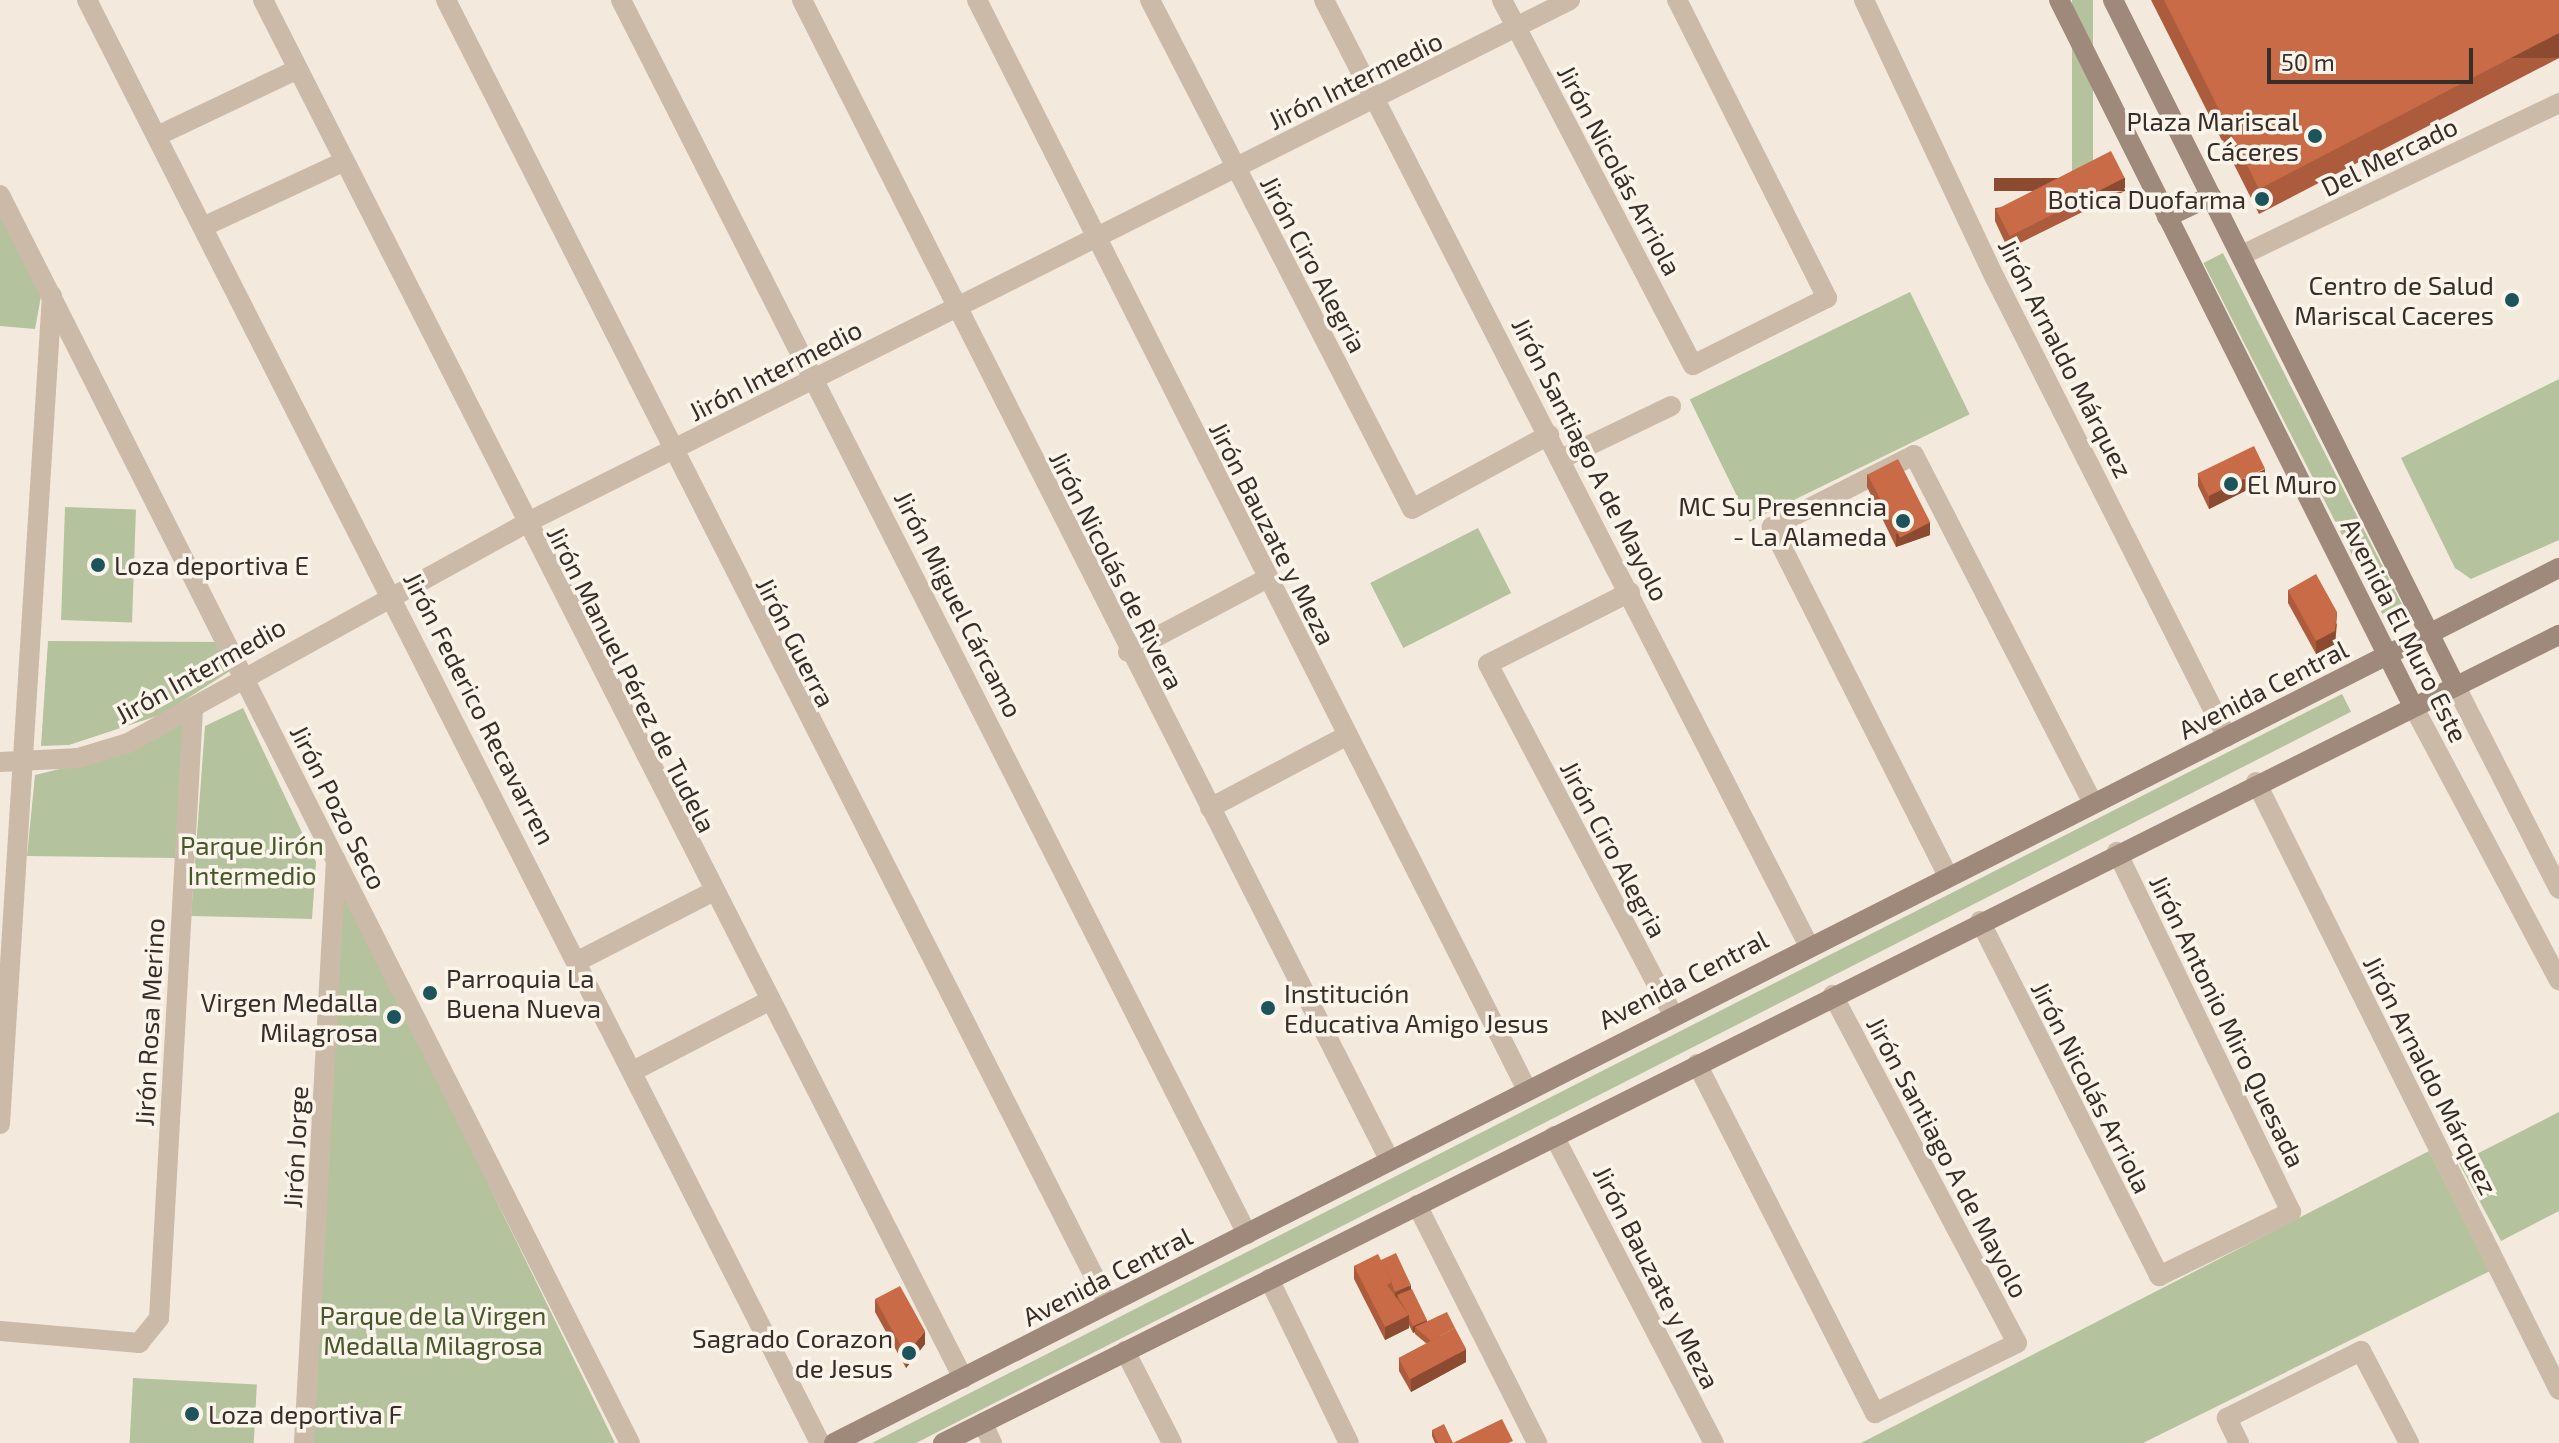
<!DOCTYPE html>
<html>
<head>
<meta charset="utf-8">
<style>
  body { margin:0 }
  #map { position:relative; width:2559px; height:1443px; overflow:hidden; background:#f3eadd; font-family:"Exo 2",sans-serif }
  div>[style] { position:absolute }
  .green>* { inset:0; background:#b4c39d; transform-origin:0 0 }
  .minor>* { height:20px; margin:-10px; padding:0 10px; transform-origin:10px; border-radius:10px; background:#ccbaa9 }
  .tertiary>* { height:20px; margin:-10px; padding:0 10px; transform-origin:10px; border-radius:10px; background:#ccbaa9 }
  .secondary>* { height:20px; margin:-10px; padding:0 10px; transform-origin:10px; border-radius:10px; background:#9f897a }
  .wall>* { inset:0; background:#ac5c3c }
  .shaded-wall>* { inset:0; background:#8c4b31; transform-origin:0 0 }
  .building>* { inset:0; background:#c86b46; transform-origin:0 0 }
  .dots>* { width:22px; height:22px; translate:-50% -50%; box-sizing:border-box; border:4px solid #faf4ea; border-radius:50% }
  span { translate:-50% -50%; white-space:nowrap; text-align:center; line-height:1.15; -webkit-text-stroke:7px #faf4ea; paint-order:stroke }
  .street-label { font-size:26px; color:#382e29 }
  .poi-label { font-size:26px; color:#382e29 }
  .right { translate:-100% -50%; text-align:right }
  .left { translate:0 -50%; text-align:left }
  .park-label { font-size:26px; color:#46572c }
  .scale { position:absolute; left:2267px; top:48px; width:206px; height:36px; box-sizing:border-box; border:4px solid #382e29; border-top:0; padding-left:10px; font-size:24px; line-height:28px; white-space:nowrap; color:#382e29; -webkit-text-stroke:6px #faf4ea; paint-order:stroke }
</style>
</head>
<body>
<div id="map">
  <div class="green">
    <div style="left:2072px;top:0;width:21px;height:186px"></div>
    <div style="clip-path:polygon(0 213px,42px 291px,35px 329px,0 326px)"></div>
    <div style="left:2223px;top:253px;width:394px;height:22px;rotate:63deg"></div>
    <div style="left:1910px;top:292px;width:136px;height:245px;rotate:64deg"></div>
    <div style="clip-path:polygon(2559px 379px,2559px 540px,2471px 579px,2455px 568px,2401px 458px)"></div>
    <div style="left:65px;top:507px;width:71px;height:113px;rotate:2deg"></div>
    <div style="left:1478px;top:528px;width:73px;height:121px;rotate:63deg"></div>
    <div style="clip-path:polygon(48px 641px,224px 642px,230px 671px,163px 714px,69px 745px,41px 746px)"></div>
    <div style="left:2342px;top:694px;width:20px;height:1660px;rotate:63deg"></div>
    <div style="clip-path:polygon(243px 708px,316px 862px,312px 919px,191px 916px,205px 726px)"></div>
    <div style="clip-path:polygon(186px 722px,175px 858px,27px 856px,35px 775px,129px 752px)"></div>
    <div style="clip-path:polygon(344px 880px,500px 1208px,615px 1443px,311px 1443px)"></div>
    <div style="clip-path:polygon(2559px 1112px,2559px 1211px,2501px 1241px,2459px 1163px)"></div>
    <div style="clip-path:polygon(2429px 1151px,2490px 1271px,2143px 1443px,1861px 1443px)"></div>
    <div style="left:133px;top:1378px;width:124px;height:65px;rotate:3deg"></div>
  </div>
  <div class="minor">
    <div style="left:87px;top:0;width:1618px;rotate:63.07deg"></div>
    <div style="left:263px;top:0;width:1546px;rotate:63.07deg"></div>
    <div style="left:446px;top:0;width:1462px;rotate:63.08deg"></div>
    <div style="left:621px;top:0;width:1384px;rotate:63.1deg"></div>
    <div style="left:802px;top:0;width:1301px;rotate:63.14deg"></div>
    <div style="left:977px;top:0;width:1219px;rotate:63.22deg"></div>
    <div style="left:1150px;top:0;width:572px;rotate:62.76deg"></div>
    <div style="left:1412px;top:509px;width:156px;rotate:-28.4deg"></div>
    <div style="left:1324px;top:0;width:1061px;rotate:62.86deg"></div>
    <div style="left:1502px;top:0;width:412px;rotate:62.4deg"></div>
    <div style="left:1693px;top:365px;width:150px;rotate:-26.6deg"></div>
    <div style="left:1827px;top:298px;width:334px;rotate:-116.7deg"></div>
    <div style="left:1864px;top:0;width:307px;rotate:64.8deg"></div>
    <div style="left:1995px;top:278px;width:514px;rotate:63.19deg"></div>
    <div style="left:157px;top:136px;width:156px;rotate:-25.4deg"></div>
    <div style="left:0;top:195px;width:1398px;rotate:63.22deg"></div>
    <div style="left:205px;top:226px;width:152px;rotate:-24.9deg"></div>
    <div style="left:2242px;top:255px;width:352px;rotate:-25.6deg"></div>
    <div style="left:1563px;top:458px;width:120px;rotate:-25.7deg"></div>
    <div style="left:1630px;top:592px;width:159px;rotate:153.1deg"></div>
    <div style="left:1488px;top:664px;width:397px;rotate:62.2deg"></div>
    <div style="left:1128px;top:652px;width:156px;rotate:-27.9deg"></div>
    <div style="left:2256px;top:782px;width:679px;rotate:63.51deg"></div>
    <div style="left:1210px;top:808px;width:156px;rotate:-27.9deg"></div>
    <div style="left:1947px;top:874px;width:389px;rotate:-116.8deg"></div>
    <div style="left:1772px;top:527px;width:159px;rotate:-26.9deg"></div>
    <div style="left:1914px;top:455px;width:389px;rotate:62.8deg"></div>
    <div style="left:1980px;top:921px;width:398px;rotate:63.2deg"></div>
    <div style="left:2159px;top:1276px;width:147px;rotate:-25.9deg"></div>
    <div style="left:2291px;top:1212px;width:400px;rotate:-115.8deg"></div>
    <div style="left:578px;top:961px;width:151px;rotate:-27.2deg"></div>
    <div style="left:1697px;top:1064px;width:392px;rotate:63deg"></div>
    <div style="left:1875px;top:1413px;width:158px;rotate:-26.2deg"></div>
    <div style="left:2017px;top:1343px;width:394px;rotate:-117.9deg"></div>
    <div style="left:635px;top:1070px;width:148px;rotate:-27.3deg"></div>
    <div style="left:0;top:1124px;width:830px;rotate:-86.41deg"></div>
    <div style="left:1554px;top:1136px;width:346px;rotate:62.5deg"></div>
    <div style="left:1417px;top:1205px;width:267px;rotate:63.2deg"></div>
    <div style="left:1269px;top:1279px;width:182px;rotate:64deg"></div>
    <div style="left:0;top:1331px;width:140px;rotate:4.9deg"></div>
    <div style="left:139px;top:1343px;width:32px;rotate:-51deg"></div>
    <div style="left:159px;top:1318px;width:609px;rotate:-86.8deg"></div>
    <div style="left:1125px;top:1351px;width:103px;rotate:62.9deg"></div>
    <div style="left:983px;top:1423px;width:22px;rotate:66deg"></div>
    <div style="left:304px;top:1443px;width:584px;rotate:-86.86deg"></div>
    <div style="left:2239px;top:1443px;width:28px;rotate:-116deg"></div>
    <div style="left:2227px;top:1418px;width:150px;rotate:-26.6deg"></div>
    <div style="left:2361px;top:1351px;width:104px;rotate:62.4deg"></div>
  </div>
  <div class="tertiary">
    <div style="left:2454px;top:683px;width:231px;rotate:63deg"></div>
    <div style="left:2412px;top:704px;width:313px;rotate:62deg"></div>
    <div style="left:0;top:762px;width:78px;rotate:-2.9deg"></div>
    <div style="left:78px;top:758px;width:52px;rotate:-16.7deg"></div>
    <div style="left:128px;top:743px;width:453px;rotate:-28.9deg"></div>
    <div style="left:524px;top:524px;width:1170px;rotate:-26.61deg"></div>
  </div>
  <div class="secondary">
    <div style="left:2059px;top:0;width:788px;rotate:63.37deg"></div>
    <div style="left:2113px;top:0;width:763px;rotate:63.47deg"></div>
    <div style="left:2167px;top:217px;width:49px;rotate:-25.5deg"></div>
    <div style="left:834px;top:1443px;width:1934px;rotate:-26.9deg"></div>
    <div style="left:943px;top:1443px;width:1807px;rotate:-26.57deg"></div>
  </div>
  <div class="wall">
    <div style="clip-path:polygon(2151px 0,2559px 0,2559px 58px,2259px 214px)"></div>
    <div style="clip-path:polygon(2125px 191px,2008px 249px,1995px 221px,1995px 208px)"></div>
    <div style="clip-path:polygon(1867px 474px,1930px 535px,1896px 547px,1867px 487px)"></div>
    <div style="clip-path:polygon(2198px 474px,2265px 481px,2209px 509px,2198px 486px)"></div>
    <div style="clip-path:polygon(2288px 590px,2337px 624px,2335px 644px,2316px 654px,2288px 603px)"></div>
    <div style="clip-path:polygon(1381px 1260px,1411px 1289px,1427px 1322px,1466px 1362px,1411px 1392px,1399px 1371px,1399px 1358px,1427px 1344px,1415px 1334px,1415px 1332px,1413px 1333px,1409px 1325px,1409px 1328px,1385px 1340px,1354px 1279px,1354px 1266px)"></div>
    <div style="clip-path:polygon(875px 1299px,925px 1344px,906px 1368px,875px 1312px)"></div>
    <div style="clip-path:polygon(1432px 1430px,1453px 1443px,1513px 1443px,1435px 1443px,1432px 1436px)"></div>
  </div>
  <div class="shaded-wall">
    <div style="left:2559px;top:33px;width:25px;height:338px;rotate:90deg"></div>
    <div style="left:2125px;top:178px;width:13px;height:131px;rotate:90deg"></div>
    <div style="clip-path:polygon(2265px 469px,2265px 481px,2209px 509px,2209px 496px)"></div>
    <div style="clip-path:polygon(1930px 522px,1930px 535px,1896px 547px,1896px 534px)"></div>
    <div style="clip-path:polygon(2337px 612px,2335px 644px,2316px 654px,2316px 641px)"></div>
    <div style="clip-path:polygon(1411px 1285px,1411px 1291px,1395px 1299px,1395px 1292px)"></div>
    <div style="clip-path:polygon(1409px 1315px,1409px 1328px,1385px 1340px,1385px 1327px)"></div>
    <div style="clip-path:polygon(1427px 1320px,1427px 1326px,1415px 1327px,1415px 1332px,1413px 1333px,1413px 1326px)"></div>
    <div style="clip-path:polygon(925px 1331px,925px 1344px,906px 1368px,906px 1355px)"></div>
    <div style="clip-path:polygon(1466px 1349px,1466px 1362px,1411px 1392px,1411px 1379px)"></div>
  </div>
  <div class="building">
    <div style="clip-path:polygon(2164px 0,2559px 0,2559px 33px,2259px 189px)"></div>
    <div style="left:2111px;top:151px;width:30px;height:129px;rotate:63deg"></div>
    <div style="left:2254px;top:446px;width:25px;height:63px;rotate:64deg"></div>
    <div style="left:1898px;top:459px;width:71px;height:34px;rotate:63deg"></div>
    <div style="clip-path:polygon(2316px 574px,2337px 612px,2335px 631px,2316px 641px,2288px 590px)"></div>
    <div style="clip-path:polygon(1396px 1253px,1411px 1285px,1395px 1292px,1392px 1285px,1392px 1282px,1381px 1260px)"></div>
    <div style="clip-path:polygon(1378px 1254px,1392px 1282px,1387px 1285px,1409px 1315px,1385px 1327px,1354px 1266px)"></div>
    <div style="clip-path:polygon(900px 1286px,925px 1331px,906px 1355px,875px 1299px)"></div>
    <div style="clip-path:polygon(1412px 1289px,1427px 1320px,1413px 1326px,1409px 1318px,1409px 1315px,1397px 1295px)"></div>
    <div style="clip-path:polygon(1447px 1312px,1457px 1332px,1455px 1328px,1431px 1341px,1415px 1327px)"></div>
    <div style="left:1455px;top:1328px;width:24px;height:64px;rotate:62deg"></div>
    <div style="clip-path:polygon(1502px 1419px,1513px 1441px,1508px 1443px,1453px 1443px)"></div>
    <div style="clip-path:polygon(1444px 1424px,1453px 1443px,1438px 1443px,1432px 1430px)"></div>
  </div>
  <div class="dots">
    <div style="left:2315px;top:136px;background:#1d545b"></div>
    <div style="left:2262px;top:199px;background:#1d545b"></div>
    <div style="left:2512px;top:300px;background:#1d545b"></div>
    <div style="left:2231px;top:484px;background:#1d545b"></div>
    <div style="left:1903px;top:521px;background:#1d545b"></div>
    <div style="left:98px;top:565px;background:#1d545b"></div>
    <div style="left:430px;top:993px;background:#1d545b"></div>
    <div style="left:1268px;top:1008px;background:#1d545b"></div>
    <div style="left:394px;top:1017px;background:#1d545b"></div>
    <div style="left:909px;top:1353px;background:#1d545b"></div>
    <div style="left:192px;top:1414px;background:#1d545b"></div>
  </div>
  <div class="street-label">
    <span style="left:1355px;top:80px;rotate:-26deg">Jirón Intermedio</span>
    <span style="left:2389px;top:156px;rotate:-26deg">Del Mercado</span>
    <span style="left:1620px;top:170px;rotate:62deg">Jirón Nicolás Arriola</span>
    <span style="left:1314px;top:264px;rotate:62deg">Jirón Ciro Alegria</span>
    <span style="left:2066px;top:358px;rotate:63deg">Jirón Arnaldo Márquez</span>
    <span style="left:775px;top:370px;rotate:-27deg">Jirón Intermedio</span>
    <span style="left:1591px;top:459px;rotate:63deg">Jirón Santiago A de Mayolo</span>
    <span style="left:1273px;top:533px;rotate:63deg">Jirón Bauzate y Meza</span>
    <span style="left:1117px;top:570px;rotate:63deg">Jirón Nicolás de Rivera</span>
    <span style="left:959px;top:604px;rotate:63deg">Jirón Miguel Cárcamo</span>
    <span style="left:2405px;top:630px;rotate:63deg">Avenida El Muro Este</span>
    <span style="left:796px;top:642px;rotate:63deg">Jirón Guerra</span>
    <span style="left:200px;top:670px;rotate:-29deg">Jirón Intermedio</span>
    <span style="left:632px;top:679px;rotate:63deg">Jirón Manuel Pérez de Tudela</span>
    <span style="left:2263px;top:689px;rotate:-27deg">Avenida Central</span>
    <span style="left:480px;top:708px;rotate:63deg">Jirón Federico Recavarren</span>
    <span style="left:339px;top:807px;rotate:63deg">Jirón Pozo Seco</span>
    <span style="left:1614px;top:849px;rotate:62deg">Jirón Ciro Alegria</span>
    <span style="left:1683px;top:979px;rotate:-27deg">Avenida Central</span>
    <span style="left:2228px;top:1021px;rotate:64deg">Jirón Antonio Miro Quesada</span>
    <span style="left:149px;top:1022px;rotate:-87deg">Jirón Rosa Merino</span>
    <span style="left:2431px;top:1075px;rotate:63deg">Jirón Arnaldo Márquez</span>
    <span style="left:2092px;top:1087px;rotate:63deg">Jirón Nicolás Arriola</span>
    <span style="left:295px;top:1147px;rotate:-87deg">Jirón Jorge</span>
    <span style="left:1948px;top:1157px;rotate:62deg">Jirón Santiago A de Mayolo</span>
    <span style="left:1107px;top:1276px;rotate:-27deg">Avenida Central</span>
    <span style="left:1657px;top:1277px;rotate:63deg">Jirón Bauzate y Meza</span>
  </div>
  <div class="poi-label">
    <span class="right" style="left:2299px;top:136px">Plaza Mariscal<br>Cáceres</span>
    <span class="right" style="left:2246px;top:199px">Botica Duofarma</span>
    <span class="right" style="left:2494px;top:300px">Centro de Salud<br>Mariscal Caceres</span>
    <span class="left" style="left:2247px;top:484px">El Muro</span>
    <span class="right" style="left:1887px;top:521px">MC Su Presenncia<br>- La Alameda</span>
    <span class="left" style="left:114px;top:565px">Loza deportiva E</span>
    <span class="left" style="left:446px;top:993px">Parroquia La<br>Buena Nueva</span>
    <span class="left" style="left:1284px;top:1008px">Institución<br>Educativa Amigo Jesus</span>
    <span class="right" style="left:378px;top:1017px">Virgen Medalla<br>Milagrosa</span>
    <span class="right" style="left:893px;top:1353px">Sagrado Corazon<br>de Jesus</span>
    <span class="left" style="left:208px;top:1414px">Loza deportiva F</span>
  </div>
  <div class="park-label">
    <span style="left:252px;top:860px">Parque Jirón<br>Intermedio</span>
    <span style="left:433px;top:1330px">Parque de la Virgen<br>Medalla Milagrosa</span>
  </div>
  <div class="scale">50 m</div>
</div>
</body>
</html>
